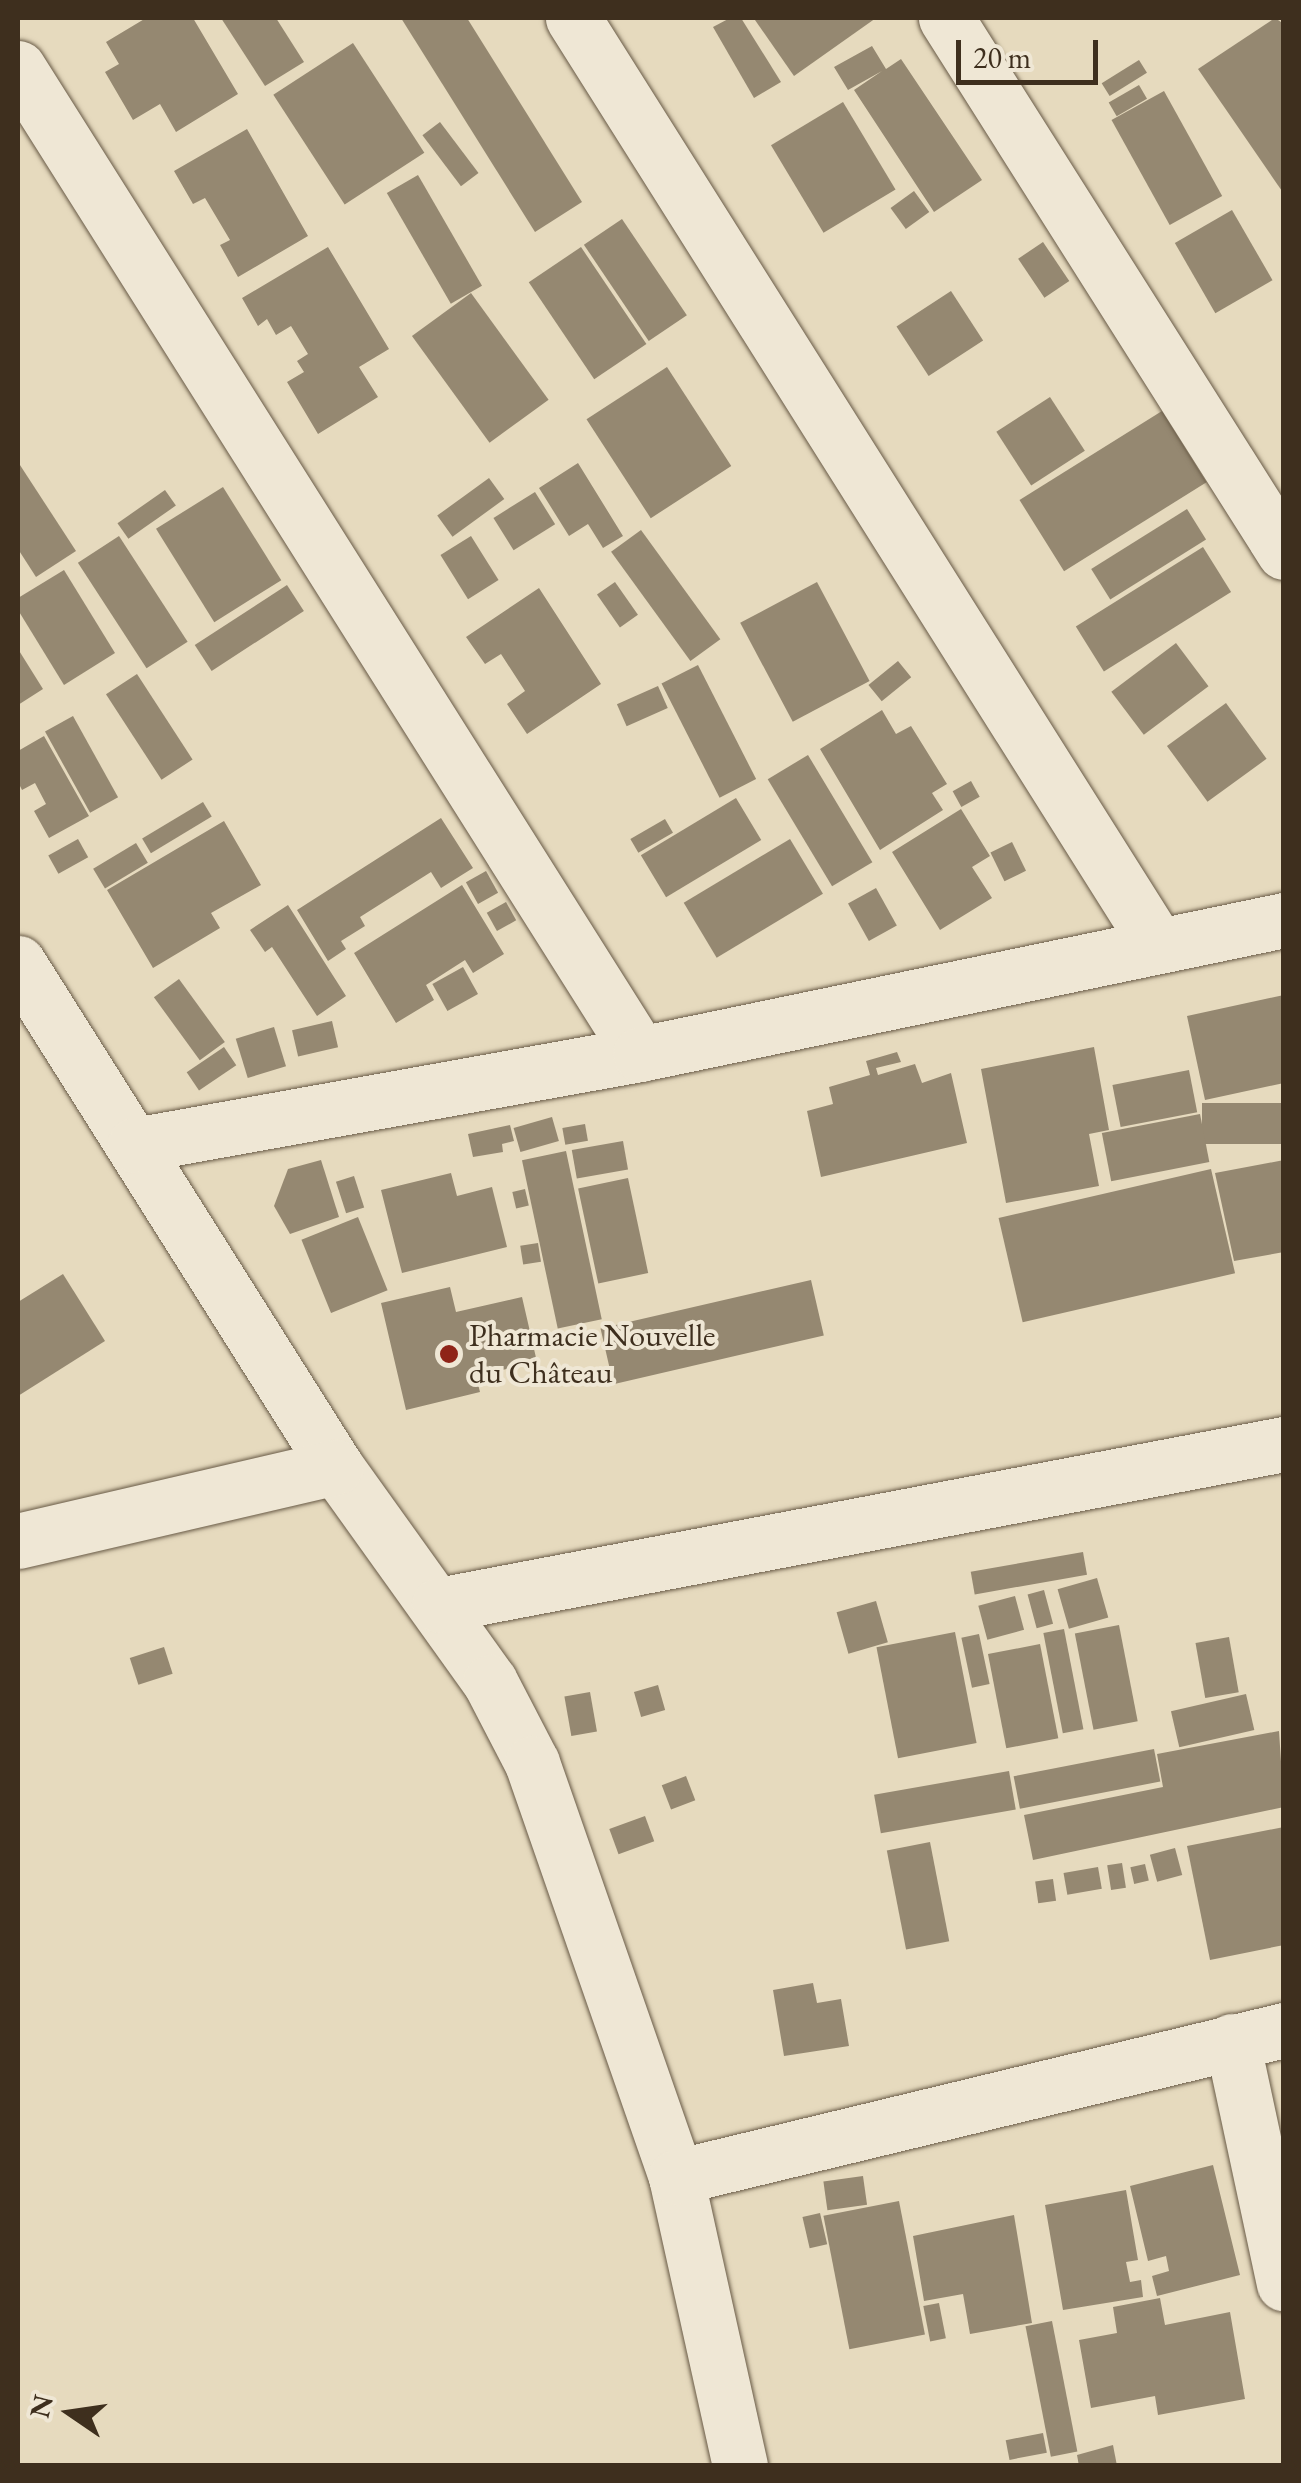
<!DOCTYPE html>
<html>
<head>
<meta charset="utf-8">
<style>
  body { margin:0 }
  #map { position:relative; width:1301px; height:2483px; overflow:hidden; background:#e6dabe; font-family:"EB Garamond",serif }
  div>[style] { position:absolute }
  .building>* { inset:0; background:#958871; transform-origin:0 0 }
  .roads { filter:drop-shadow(0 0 2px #685a46) drop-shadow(0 0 2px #685a46) }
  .minor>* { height:55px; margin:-27.5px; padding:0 27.5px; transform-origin:27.5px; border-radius:27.5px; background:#efe7d5 }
  .dots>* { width:28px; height:28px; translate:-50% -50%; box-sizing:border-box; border:5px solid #efe7d5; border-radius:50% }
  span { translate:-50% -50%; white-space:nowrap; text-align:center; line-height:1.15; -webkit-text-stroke:8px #efe7d5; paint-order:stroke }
  .poi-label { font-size:32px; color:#3e2f1e }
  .left { translate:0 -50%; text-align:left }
  .frame { position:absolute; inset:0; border:20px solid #3e2f1e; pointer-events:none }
  .north { position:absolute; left:20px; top:2363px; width:100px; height:100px; -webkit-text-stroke:8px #efe7d5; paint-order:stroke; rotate:283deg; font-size:28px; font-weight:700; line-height:40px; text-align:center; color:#3e2f1e }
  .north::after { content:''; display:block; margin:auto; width:35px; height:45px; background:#3e2f1e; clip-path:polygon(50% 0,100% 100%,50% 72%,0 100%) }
  .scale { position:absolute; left:956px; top:40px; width:142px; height:45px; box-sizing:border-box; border:5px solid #3e2f1e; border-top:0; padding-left:12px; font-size:30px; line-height:35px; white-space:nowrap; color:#3e2f1e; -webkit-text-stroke:8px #efe7d5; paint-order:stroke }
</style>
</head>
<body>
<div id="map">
  <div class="building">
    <div style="clip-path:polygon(146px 18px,193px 18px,238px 94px,176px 132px,160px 104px,133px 120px,105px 72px,119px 64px,106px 42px)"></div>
    <div style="clip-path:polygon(221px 18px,276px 18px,304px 62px,265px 86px)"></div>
    <div style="clip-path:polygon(401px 18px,467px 18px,582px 202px,535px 232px)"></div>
    <div style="clip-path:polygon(730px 18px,741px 18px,781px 82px,754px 98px,713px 27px)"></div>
    <div style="clip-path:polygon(758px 18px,876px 18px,794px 76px,755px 20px)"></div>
    <div style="clip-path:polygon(1275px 18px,1284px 24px,1284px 194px,1198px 69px)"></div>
    <div style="left:353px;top:43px;width:131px;height:95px;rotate:57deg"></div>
    <div style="clip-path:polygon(872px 46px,886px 69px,901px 59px,982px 180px,934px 212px,854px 90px,882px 71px,848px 90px,834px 67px)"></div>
    <div style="left:1139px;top:60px;width:15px;height:44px;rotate:58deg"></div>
    <div style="left:1139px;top:85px;width:16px;height:35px;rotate:60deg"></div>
    <div style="left:1164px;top:91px;width:120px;height:60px;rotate:61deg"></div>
    <div style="left:843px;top:102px;width:102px;height:84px;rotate:59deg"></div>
    <div style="left:440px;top:122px;width:64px;height:22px;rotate:53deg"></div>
    <div style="clip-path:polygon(247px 129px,308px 236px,238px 277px,220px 245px,230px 240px,205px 198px,193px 204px,174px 171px)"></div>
    <div style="left:418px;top:175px;width:128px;height:36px;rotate:60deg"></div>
    <div style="left:914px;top:191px;width:26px;height:29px;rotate:54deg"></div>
    <div style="left:1232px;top:210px;width:81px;height:66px;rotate:60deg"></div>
    <div style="left:622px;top:219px;width:116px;height:46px;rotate:56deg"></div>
    <div style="left:1043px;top:242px;width:47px;height:30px;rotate:56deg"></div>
    <div style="clip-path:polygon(328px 247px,389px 349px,359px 367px,378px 397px,318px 434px,287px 382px,304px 372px,297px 361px,308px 354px,291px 326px,276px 335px,267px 319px,258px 326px,242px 298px)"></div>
    <div style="left:581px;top:247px;width:117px;height:63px;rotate:56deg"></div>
    <div style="left:951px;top:291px;width:59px;height:65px;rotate:57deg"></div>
    <div style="left:471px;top:293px;width:132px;height:73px;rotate:54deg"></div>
    <div style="left:667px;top:367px;width:118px;height:96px;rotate:57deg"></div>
    <div style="left:1050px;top:397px;width:64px;height:64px;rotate:57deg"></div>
    <div style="left:1162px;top:411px;width:84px;height:168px;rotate:58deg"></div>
    <div style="clip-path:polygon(18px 462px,76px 551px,36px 577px,18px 549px)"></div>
    <div style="clip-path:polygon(578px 463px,623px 536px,603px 548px,588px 524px,569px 536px,539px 488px)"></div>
    <div style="left:489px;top:478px;width:26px;height:64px;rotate:54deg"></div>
    <div style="left:223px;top:487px;width:110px;height:79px;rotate:58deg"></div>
    <div style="left:165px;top:490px;width:19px;height:58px;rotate:55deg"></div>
    <div style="left:535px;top:492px;width:38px;height:49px;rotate:58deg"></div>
    <div style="left:1187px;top:509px;width:36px;height:113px;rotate:58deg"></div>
    <div style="left:641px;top:530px;width:135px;height:37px;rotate:54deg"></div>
    <div style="left:119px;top:536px;width:126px;height:49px;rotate:57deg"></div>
    <div style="left:471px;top:536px;width:52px;height:36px;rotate:58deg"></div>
    <div style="left:1203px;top:547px;width:53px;height:150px;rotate:58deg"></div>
    <div style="clip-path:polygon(64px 570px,115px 653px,64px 685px,18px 610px,18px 598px)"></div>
    <div style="left:615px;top:582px;width:40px;height:22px;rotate:55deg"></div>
    <div style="left:817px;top:582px;width:112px;height:87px;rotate:62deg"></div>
    <div style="left:287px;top:585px;width:31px;height:110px;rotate:57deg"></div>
    <div style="clip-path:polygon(539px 588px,601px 684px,527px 734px,507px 704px,525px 691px,501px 654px,485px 664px,466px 637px)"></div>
    <div style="left:1176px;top:643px;width:54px;height:81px;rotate:53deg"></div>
    <div style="clip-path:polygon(18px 649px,43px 689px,18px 705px)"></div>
    <div style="left:898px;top:661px;width:21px;height:38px;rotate:51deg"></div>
    <div style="left:698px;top:665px;width:128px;height:41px;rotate:63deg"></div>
    <div style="left:137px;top:674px;width:102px;height:37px;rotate:57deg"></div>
    <div style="left:658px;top:686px;width:24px;height:45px;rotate:66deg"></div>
    <div style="left:1226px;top:703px;width:69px;height:73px;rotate:54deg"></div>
    <div style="clip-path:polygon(882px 710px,896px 734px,911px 726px,947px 784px,932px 793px,943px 810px,880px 850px,820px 749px)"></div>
    <div style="left:73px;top:716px;width:93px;height:32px;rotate:61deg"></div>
    <div style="clip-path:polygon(44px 736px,89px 816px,49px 838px,34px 811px,46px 804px,35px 783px,22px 790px,18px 782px,18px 751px)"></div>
    <div style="left:808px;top:755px;width:125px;height:47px;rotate:59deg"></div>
    <div style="left:971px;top:781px;width:18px;height:21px;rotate:61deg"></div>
    <div style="left:736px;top:798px;width:49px;height:111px;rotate:59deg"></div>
    <div style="left:203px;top:802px;width:17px;height:71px;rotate:59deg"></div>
    <div style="clip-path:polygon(961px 809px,990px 856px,972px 867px,992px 898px,940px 930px,892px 852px)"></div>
    <div style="clip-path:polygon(441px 818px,473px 868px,441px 888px,431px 872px,360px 917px,365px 926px,341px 941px,346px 949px,328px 961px,297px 910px)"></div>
    <div style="left:665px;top:819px;width:16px;height:40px;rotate:60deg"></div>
    <div style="clip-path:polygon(224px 821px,261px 885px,211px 913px,220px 928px,153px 968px,107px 890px)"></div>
    <div style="left:78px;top:839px;width:21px;height:34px;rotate:61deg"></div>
    <div style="left:790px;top:839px;width:64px;height:124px;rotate:59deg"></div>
    <div style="left:1012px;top:842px;width:32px;height:24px;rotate:64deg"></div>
    <div style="left:136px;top:843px;width:23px;height:50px;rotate:59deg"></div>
    <div style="left:486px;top:871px;width:25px;height:23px;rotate:61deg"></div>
    <div style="clip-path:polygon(462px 885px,504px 954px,473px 973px,465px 960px,426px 985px,434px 1000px,396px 1023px,354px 953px)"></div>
    <div style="left:876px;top:888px;width:43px;height:32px;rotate:61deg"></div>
    <div style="left:506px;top:902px;width:21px;height:22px;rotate:61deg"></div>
    <div style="clip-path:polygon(288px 905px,346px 996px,317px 1016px,272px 947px,265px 952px,250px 930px)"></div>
    <div style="left:463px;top:967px;width:31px;height:35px;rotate:61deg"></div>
    <div style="left:179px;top:979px;width:78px;height:31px;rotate:54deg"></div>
    <div style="clip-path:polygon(1284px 995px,1284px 1083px,1205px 1100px,1187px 1016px)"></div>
    <div style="left:332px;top:1021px;width:27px;height:41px;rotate:77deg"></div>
    <div style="left:274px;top:1027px;width:41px;height:40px;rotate:73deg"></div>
    <div style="left:224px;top:1047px;width:22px;height:45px;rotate:56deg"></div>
    <div style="clip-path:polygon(1094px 1047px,1109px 1130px,1089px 1134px,1099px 1186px,1006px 1203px,981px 1069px)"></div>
    <div style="clip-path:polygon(897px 1052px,901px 1062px,876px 1068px,878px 1075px,915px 1064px,922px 1083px,951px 1073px,967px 1143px,821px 1177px,807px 1111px,833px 1104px,829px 1087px,870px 1075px,866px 1061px)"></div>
    <div style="left:1189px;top:1070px;width:43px;height:78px;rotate:79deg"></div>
    <div style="left:1284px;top:1103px;width:41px;height:82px;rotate:90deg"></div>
    <div style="left:1200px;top:1114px;width:49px;height:100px;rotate:79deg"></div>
    <div style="left:552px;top:1117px;width:25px;height:40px;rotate:74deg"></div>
    <div style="left:585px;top:1124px;width:17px;height:23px;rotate:80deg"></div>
    <div style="clip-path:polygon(510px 1125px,514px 1141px,502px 1144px,503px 1152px,473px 1157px,468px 1134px)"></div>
    <div style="left:623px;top:1141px;width:29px;height:52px;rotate:80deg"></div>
    <div style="left:566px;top:1151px;width:172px;height:45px;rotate:78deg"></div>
    <div style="clip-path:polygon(321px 1160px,339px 1217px,290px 1234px,274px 1206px,288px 1169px)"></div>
    <div style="clip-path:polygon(1284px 1160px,1284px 1252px,1234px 1261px,1215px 1173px)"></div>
    <div style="left:1211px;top:1169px;width:107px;height:218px;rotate:77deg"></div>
    <div style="clip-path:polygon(451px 1173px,457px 1196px,492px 1187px,507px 1247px,402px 1273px,381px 1190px)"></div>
    <div style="left:354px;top:1176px;width:33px;height:19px;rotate:72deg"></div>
    <div style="left:628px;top:1178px;width:97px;height:51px;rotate:78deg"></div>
    <div style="left:525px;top:1189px;width:17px;height:13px;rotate:77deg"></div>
    <div style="left:358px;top:1217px;width:79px;height:61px;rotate:68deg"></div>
    <div style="left:538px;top:1243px;width:19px;height:18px;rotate:81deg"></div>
    <div style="clip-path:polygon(63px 1274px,105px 1341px,18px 1396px,18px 1302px)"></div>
    <div style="left:811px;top:1280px;width:57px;height:216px;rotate:77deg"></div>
    <div style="clip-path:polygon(450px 1287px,456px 1312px,522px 1297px,537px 1362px,476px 1376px,480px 1392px,406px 1410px,381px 1303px)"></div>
    <div style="left:1083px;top:1552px;width:23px;height:114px;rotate:80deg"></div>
    <div style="left:1097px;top:1578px;width:41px;height:41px;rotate:74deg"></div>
    <div style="left:1044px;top:1590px;width:35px;height:17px;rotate:75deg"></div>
    <div style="left:1015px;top:1596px;width:35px;height:38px;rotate:75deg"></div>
    <div style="left:876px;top:1601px;width:43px;height:41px;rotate:74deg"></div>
    <div style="left:1119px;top:1625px;width:98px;height:45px;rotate:79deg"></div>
    <div style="left:1064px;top:1629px;width:102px;height:21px;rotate:79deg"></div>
    <div style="left:955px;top:1632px;width:113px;height:80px;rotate:79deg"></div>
    <div style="left:979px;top:1634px;width:51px;height:18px;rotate:78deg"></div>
    <div style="left:1229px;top:1637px;width:56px;height:34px;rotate:80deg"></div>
    <div style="left:1040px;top:1644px;width:96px;height:53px;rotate:79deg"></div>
    <div style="left:164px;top:1647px;width:28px;height:36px;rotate:72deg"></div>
    <div style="left:658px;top:1685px;width:26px;height:25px;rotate:74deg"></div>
    <div style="left:590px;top:1692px;width:40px;height:26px;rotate:80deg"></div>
    <div style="left:1246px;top:1694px;width:37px;height:77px;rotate:77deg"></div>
    <div style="clip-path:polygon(1279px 1731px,1284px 1807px,1033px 1860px,1024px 1815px,1163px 1787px,1157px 1754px)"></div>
    <div style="left:1154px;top:1749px;width:33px;height:143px;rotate:79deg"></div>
    <div style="left:1009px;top:1771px;width:39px;height:137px;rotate:80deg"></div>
    <div style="left:686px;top:1776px;width:26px;height:26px;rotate:69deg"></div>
    <div style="left:645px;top:1816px;width:27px;height:38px;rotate:70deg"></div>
    <div style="clip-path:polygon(1284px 1827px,1284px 1945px,1210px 1960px,1187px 1846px)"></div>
    <div style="left:930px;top:1842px;width:101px;height:44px;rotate:79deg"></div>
    <div style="left:1175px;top:1848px;width:28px;height:26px;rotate:75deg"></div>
    <div style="left:1122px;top:1863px;width:25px;height:15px;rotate:81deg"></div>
    <div style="left:1145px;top:1864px;width:17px;height:15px;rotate:77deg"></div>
    <div style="left:1098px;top:1867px;width:22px;height:35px;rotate:80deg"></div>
    <div style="left:1053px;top:1879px;width:22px;height:18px;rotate:82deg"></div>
    <div style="clip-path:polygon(813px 1983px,817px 2003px,841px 1999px,849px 2046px,784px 2056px,773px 1990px)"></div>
    <div style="clip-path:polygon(1213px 2165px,1240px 2275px,1157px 2296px,1152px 2276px,1169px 2271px,1166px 2256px,1148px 2261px,1130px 2186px)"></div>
    <div style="left:863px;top:2176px;width:29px;height:40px;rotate:82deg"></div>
    <div style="clip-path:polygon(1126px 2190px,1138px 2260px,1126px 2262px,1130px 2282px,1141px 2280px,1143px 2297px,1063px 2310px,1045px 2205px)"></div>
    <div style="left:899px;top:2201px;width:136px;height:77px;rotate:79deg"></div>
    <div style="left:820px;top:2213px;width:32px;height:18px;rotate:77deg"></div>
    <div style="clip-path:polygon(1014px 2215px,1032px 2323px,970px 2334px,963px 2294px,924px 2301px,913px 2236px)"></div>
    <div style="clip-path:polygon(1160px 2298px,1165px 2325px,1230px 2312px,1245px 2399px,1158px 2415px,1155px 2396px,1091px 2408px,1079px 2340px,1117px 2333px,1113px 2307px)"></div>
    <div style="left:939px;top:2303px;width:36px;height:16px;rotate:79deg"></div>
    <div style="left:1052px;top:2321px;width:133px;height:27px;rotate:79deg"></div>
    <div style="left:1043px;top:2433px;width:20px;height:38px;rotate:79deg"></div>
    <div style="clip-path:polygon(1113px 2445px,1117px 2466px,1079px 2466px,1077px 2455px)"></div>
  </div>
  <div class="roads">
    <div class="minor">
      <div style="left:573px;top:18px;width:1097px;rotate:57.77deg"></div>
      <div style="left:946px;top:18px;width:632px;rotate:57.67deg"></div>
      <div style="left:18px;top:68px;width:1166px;rotate:57.75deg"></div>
      <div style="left:18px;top:963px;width:596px;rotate:57.75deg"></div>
      <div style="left:336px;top:1467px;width:264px;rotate:54.4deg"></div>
      <div style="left:490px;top:1682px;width:91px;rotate:62.6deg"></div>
      <div style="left:532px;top:1763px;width:438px;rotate:70.8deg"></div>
      <div style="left:676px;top:2177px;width:296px;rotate:77.5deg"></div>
      <div style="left:135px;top:1145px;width:513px;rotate:-10.21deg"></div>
      <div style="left:640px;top:1054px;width:658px;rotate:-11.75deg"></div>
      <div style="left:18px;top:1541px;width:326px;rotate:-13.1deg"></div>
      <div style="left:439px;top:1605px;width:860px;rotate:-10.79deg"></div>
      <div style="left:1232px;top:2041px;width:248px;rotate:77.9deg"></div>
      <div style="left:676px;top:2177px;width:626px;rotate:-13.59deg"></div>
    </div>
  </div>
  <div class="dots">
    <div style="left:449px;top:1354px;background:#8f2418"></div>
  </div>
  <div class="poi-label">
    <span class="left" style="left:469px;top:1354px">Pharmacie Nouvelle<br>du Château</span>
  </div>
  <div class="frame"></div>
  <div class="north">N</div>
  <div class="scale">20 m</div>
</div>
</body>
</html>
